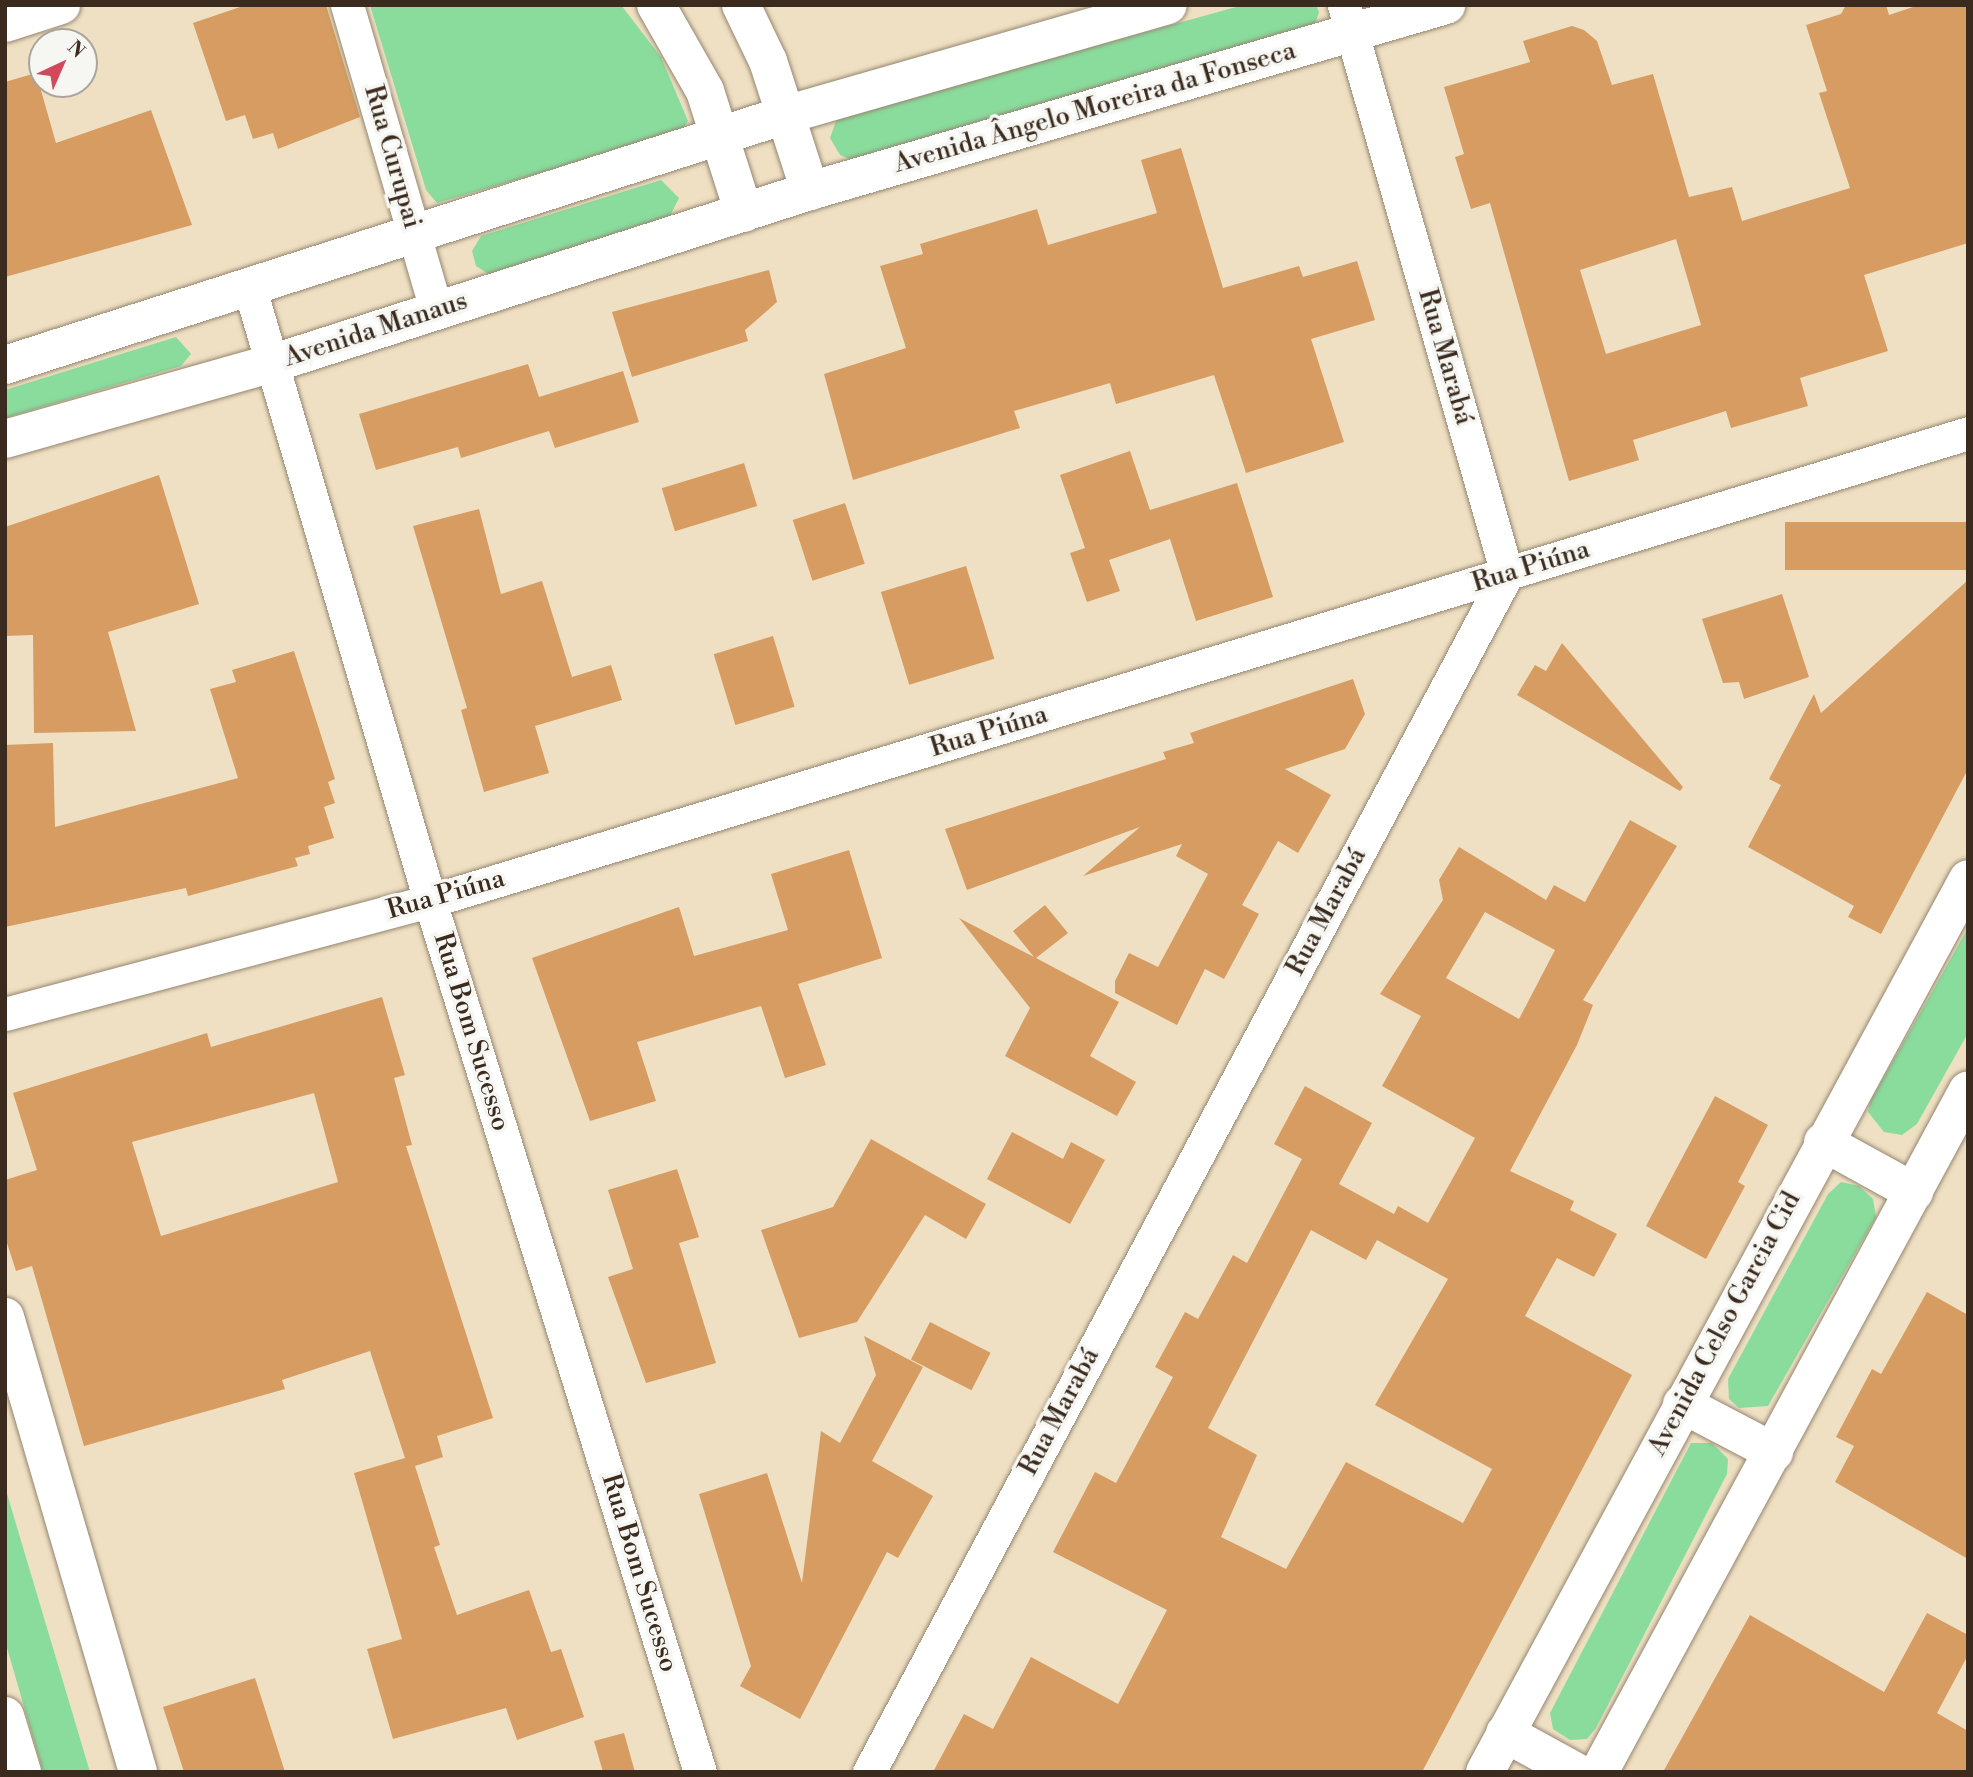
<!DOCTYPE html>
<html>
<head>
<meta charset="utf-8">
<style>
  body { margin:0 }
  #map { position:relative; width:1973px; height:1777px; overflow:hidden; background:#efe0c3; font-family:"Libre Bodoni",serif }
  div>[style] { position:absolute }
  .green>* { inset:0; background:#8adc9d }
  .building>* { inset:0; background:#d69c61; transform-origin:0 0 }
  .roads { filter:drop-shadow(0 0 2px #958570) drop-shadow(0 0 2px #958570) }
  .minor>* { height:33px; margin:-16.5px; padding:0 16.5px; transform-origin:16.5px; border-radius:16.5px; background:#fff }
  .tertiary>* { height:38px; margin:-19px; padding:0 19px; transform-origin:19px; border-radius:19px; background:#fff }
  span { translate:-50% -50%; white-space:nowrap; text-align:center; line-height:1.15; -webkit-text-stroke:7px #f6f6f2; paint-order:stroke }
  .street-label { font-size:26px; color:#3b2a1e }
  .frame { position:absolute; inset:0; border:7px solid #3b2a1e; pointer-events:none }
  .north { position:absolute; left:28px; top:28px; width:70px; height:70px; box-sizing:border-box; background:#f6f6f2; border:2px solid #aba49d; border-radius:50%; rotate:44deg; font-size:19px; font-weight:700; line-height:28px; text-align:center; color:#3b2a1e }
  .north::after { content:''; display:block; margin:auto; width:24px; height:32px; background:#d1495b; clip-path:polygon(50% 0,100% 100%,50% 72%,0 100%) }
</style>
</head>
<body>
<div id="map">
  <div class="green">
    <div style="clip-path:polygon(370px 5px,621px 5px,661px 57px,688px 121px,681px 132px,437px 203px,426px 190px)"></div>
    <div style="clip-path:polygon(1243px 5px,1316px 5px,1319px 12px,1314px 28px,852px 160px,840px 155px,830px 138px,837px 118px)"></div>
    <div style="clip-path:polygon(661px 180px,679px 198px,670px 216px,490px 275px,476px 266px,472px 251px,481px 236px)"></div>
    <div style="clip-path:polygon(176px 337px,191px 354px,181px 366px,5px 418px,5px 390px)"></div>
    <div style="clip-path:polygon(1968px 928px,1968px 1033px,1917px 1124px,1902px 1135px,1884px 1132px,1868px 1112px,1870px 1102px)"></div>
    <div style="clip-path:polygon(1841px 1182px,1859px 1186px,1873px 1199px,1876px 1217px,1768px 1406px,1739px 1408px,1729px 1399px,1728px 1379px,1828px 1194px)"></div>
    <div style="clip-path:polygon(1691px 1443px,1712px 1443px,1728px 1459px,1727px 1474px,1596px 1728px,1587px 1739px,1570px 1740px,1553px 1729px,1550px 1713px)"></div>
    <div style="clip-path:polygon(5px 1487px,90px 1772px,43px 1772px,5px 1641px)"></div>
  </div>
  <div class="building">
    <div style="clip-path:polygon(246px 5px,326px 5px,360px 117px,278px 149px,273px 133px,253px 139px,245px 115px,226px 121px,193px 23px)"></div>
    <div style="clip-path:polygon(evenodd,1846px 5px,1886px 5px,1889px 15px,1919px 5px,1968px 5px,1968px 243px,1864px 275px,1888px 351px,1800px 378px,1808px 406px,1731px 428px,1726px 411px,1633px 440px,1639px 460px,1569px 481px,1490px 203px,1471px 209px,1455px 157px,1464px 154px,1444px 87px,1530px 62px,1523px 41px,1572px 26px,1584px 30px,1597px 41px,1612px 85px,1653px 74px,1689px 197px,1732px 187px,1742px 221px,1850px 188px,1819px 93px,1827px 91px,1806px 25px,1841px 14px,1846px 5px,1676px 239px,1701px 325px,1606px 354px,1580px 270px,1676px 239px)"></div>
    <div style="clip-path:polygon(36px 73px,56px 143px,151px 110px,192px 225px,5px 277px,5px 82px)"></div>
    <div style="clip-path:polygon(1181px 148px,1223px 288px,1299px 266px,1303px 277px,1357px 261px,1375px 320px,1311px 339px,1344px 442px,1246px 473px,1214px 375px,1116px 404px,1110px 383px,1014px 411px,1020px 428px,853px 480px,824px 374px,906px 348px,880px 266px,923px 254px,920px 244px,1037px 209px,1048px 245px,1157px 213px,1141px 160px)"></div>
    <div style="clip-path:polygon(769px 270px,777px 302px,745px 330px,748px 341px,632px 377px,612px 312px)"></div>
    <div style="clip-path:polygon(528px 364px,539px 397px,623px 371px,639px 422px,555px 448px,549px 431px,461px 458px,458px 447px,376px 470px,359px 414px)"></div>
    <div style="clip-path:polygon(1130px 451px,1150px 510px,1237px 483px,1273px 597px,1196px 621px,1170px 539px,1109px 560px,1120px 591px,1087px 602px,1070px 553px,1085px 548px,1060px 475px)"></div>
    <div style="left:744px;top:463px;width:45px;height:86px;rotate:73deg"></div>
    <div style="clip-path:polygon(159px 475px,199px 604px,108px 632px,136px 731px,34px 733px,33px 635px,5px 636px,5px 527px)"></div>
    <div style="left:845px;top:503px;width:64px;height:55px;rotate:72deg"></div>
    <div style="clip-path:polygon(479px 509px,501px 594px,542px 581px,572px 677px,611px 665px,622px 700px,535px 726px,549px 773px,484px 792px,461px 710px,467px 708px,413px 526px)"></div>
    <div style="left:1968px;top:522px;width:48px;height:183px;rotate:90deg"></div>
    <div style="left:966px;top:566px;width:97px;height:89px;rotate:73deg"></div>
    <div style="clip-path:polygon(1968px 580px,1968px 769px,1881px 934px,1848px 917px,1854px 906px,1748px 847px,1781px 785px,1769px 779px,1814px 694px,1821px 713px)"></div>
    <div style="clip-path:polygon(1782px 594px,1809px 677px,1744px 699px,1739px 682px,1723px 683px,1702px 619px)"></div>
    <div style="left:773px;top:636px;width:74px;height:62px;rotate:73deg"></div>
    <div style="clip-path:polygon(1562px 643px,1683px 787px,1680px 791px,1517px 695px,1535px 665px,1546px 671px)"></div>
    <div style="clip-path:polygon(294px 651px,335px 779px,328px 782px,335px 803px,324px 807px,334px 838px,308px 846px,310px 854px,295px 858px,298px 866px,188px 896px,186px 888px,5px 927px,5px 745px,53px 743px,55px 827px,238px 778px,210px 689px,236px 682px,232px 670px)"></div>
    <div style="clip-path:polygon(1353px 679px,1365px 714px,1345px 749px,1285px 769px,1331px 795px,1298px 853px,1278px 841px,1242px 905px,1259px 914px,1224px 979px,1205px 969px,1177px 1025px,1115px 993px,1115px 981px,1129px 953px,1158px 967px,1208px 874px,1176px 856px,1182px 844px,1083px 876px,1140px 827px,967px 890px,945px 829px,1166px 759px,1163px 752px,1194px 743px,1190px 733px)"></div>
    <div style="clip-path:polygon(evenodd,1630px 820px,1677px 846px,1583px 1000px,1593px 1005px,1577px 1045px,1510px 1171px,1574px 1201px,1570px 1210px,1617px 1234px,1594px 1277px,1557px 1258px,1525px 1316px,1632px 1375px,1422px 1772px,933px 1772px,964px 1714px,993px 1729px,1031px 1657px,1118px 1704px,1167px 1610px,1053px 1552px,1095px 1472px,1116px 1483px,1173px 1377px,1155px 1367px,1185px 1312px,1198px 1319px,1233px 1255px,1247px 1263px,1302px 1159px,1274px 1144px,1305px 1086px,1372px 1123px,1339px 1184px,1394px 1214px,1398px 1206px,1428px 1223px,1475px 1138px,1382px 1086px,1421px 1016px,1380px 994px,1443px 900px,1439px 880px,1459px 847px,1546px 900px,1554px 885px,1585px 902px,1630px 820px,1485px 912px,1555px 950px,1519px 1019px,1446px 978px,1485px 912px,1630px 820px,1311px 1230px,1366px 1260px,1377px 1240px,1448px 1279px,1375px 1405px,1492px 1469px,1463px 1523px,1346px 1462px,1286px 1569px,1221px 1537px,1257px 1455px,1208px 1428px,1311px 1230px)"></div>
    <div style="clip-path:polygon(849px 850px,882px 958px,798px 984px,826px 1065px,785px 1078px,761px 1006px,637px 1042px,656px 1101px,590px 1121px,532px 958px,679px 907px,694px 956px,788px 930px,771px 874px)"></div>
    <div style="clip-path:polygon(1045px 905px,1068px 933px,1036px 958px,1119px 1002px,1090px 1056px,1136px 1082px,1117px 1116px,1005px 1056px,1030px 1008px,959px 918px,1034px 957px,1013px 931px)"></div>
    <div style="clip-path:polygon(evenodd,382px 997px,405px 1075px,394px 1078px,412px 1145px,406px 1146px,493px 1418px,437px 1436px,443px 1457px,415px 1466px,440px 1545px,434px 1547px,457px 1615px,529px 1590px,551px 1652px,561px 1649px,584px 1717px,517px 1740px,506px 1708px,393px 1739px,367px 1649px,402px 1639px,354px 1473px,405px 1458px,370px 1351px,282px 1380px,285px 1389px,84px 1446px,32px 1266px,16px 1271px,5px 1237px,5px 1180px,37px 1170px,13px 1093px,207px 1033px,211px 1047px,382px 997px,314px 1093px,338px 1182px,161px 1236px,132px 1142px,314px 1093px)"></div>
    <div style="clip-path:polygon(1715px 1096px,1768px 1125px,1738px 1182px,1745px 1186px,1706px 1259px,1646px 1226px)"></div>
    <div style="clip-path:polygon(1012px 1132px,1063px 1159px,1071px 1142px,1105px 1160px,1070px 1224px,987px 1179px)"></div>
    <div style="clip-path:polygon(871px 1139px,986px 1204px,966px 1239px,925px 1215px,857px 1322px,799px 1338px,761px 1230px,833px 1207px)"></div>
    <div style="clip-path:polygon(677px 1169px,699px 1237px,679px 1243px,716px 1363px,646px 1383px,608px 1277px,633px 1269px,608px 1190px)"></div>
    <div style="clip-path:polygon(1927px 1292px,1968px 1315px,1968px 1559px,1835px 1482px,1854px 1446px,1836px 1437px,1872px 1369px,1881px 1374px)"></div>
    <div style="left:930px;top:1322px;width:68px;height:42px;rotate:27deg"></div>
    <div style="clip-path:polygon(864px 1336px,923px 1367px,872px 1461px,933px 1496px,898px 1558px,887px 1552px,800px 1719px,740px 1686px,751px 1666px,699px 1494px,767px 1473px,802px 1583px,821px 1431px,840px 1443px,876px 1375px)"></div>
    <div style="clip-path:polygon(1927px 1613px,1968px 1635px,1968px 1655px,1937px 1713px,1968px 1731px,1968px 1772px,1663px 1772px,1750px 1615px,1884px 1692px)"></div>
    <div style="clip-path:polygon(255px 1678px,285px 1772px,184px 1772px,163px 1707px)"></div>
    <div style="clip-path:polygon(624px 1733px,635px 1772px,603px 1772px,594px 1741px)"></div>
  </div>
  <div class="roads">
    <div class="minor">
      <div style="left:347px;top:5px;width:317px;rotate:73.7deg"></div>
      <div style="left:250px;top:289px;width:638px;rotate:73.61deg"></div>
      <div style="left:430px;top:901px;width:912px;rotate:72.78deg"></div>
      <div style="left:5px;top:1014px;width:440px;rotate:-14.9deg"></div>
      <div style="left:430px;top:901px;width:1608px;rotate:-16.92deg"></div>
      <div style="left:869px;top:1772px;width:1357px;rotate:-61.96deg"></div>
      <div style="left:1507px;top:574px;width:592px;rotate:-105.99deg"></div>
    </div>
    <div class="tertiary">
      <div style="left:656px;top:5px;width:99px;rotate:60.3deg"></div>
      <div style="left:705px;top:91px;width:128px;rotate:72.3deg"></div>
      <div style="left:741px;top:5px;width:62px;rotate:64.3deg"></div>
      <div style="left:768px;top:61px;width:137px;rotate:72.1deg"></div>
      <div style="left:5px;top:23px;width:59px;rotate:-17.8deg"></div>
      <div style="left:5px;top:365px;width:819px;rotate:-17.77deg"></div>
      <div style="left:785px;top:115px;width:398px;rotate:-16deg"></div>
      <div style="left:5px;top:439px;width:280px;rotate:-15.8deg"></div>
      <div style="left:274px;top:363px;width:563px;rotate:-17.79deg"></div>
      <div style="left:810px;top:191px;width:663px;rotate:-16.3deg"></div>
      <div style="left:1823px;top:1142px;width:104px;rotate:28.8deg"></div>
      <div style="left:5px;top:1317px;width:474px;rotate:73.7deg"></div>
      <div style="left:1682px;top:1404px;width:104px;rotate:27.6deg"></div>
      <div style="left:5px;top:1716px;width:59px;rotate:73.1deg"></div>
      <div style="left:1505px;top:1733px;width:81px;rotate:28.8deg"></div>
      <div style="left:1485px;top:1772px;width:1015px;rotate:-61.59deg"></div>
      <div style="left:1599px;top:1772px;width:775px;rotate:-61.58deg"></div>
    </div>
  </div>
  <div class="street-label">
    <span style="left:1095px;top:108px;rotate:-16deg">Avenida Ângelo Moreira da Fonseca</span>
    <span style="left:392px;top:157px;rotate:74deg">Rua Curupai</span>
    <span style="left:376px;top:330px;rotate:-18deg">Avenida Manaus</span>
    <span style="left:1445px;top:357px;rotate:74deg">Rua Marabá</span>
    <span style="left:1531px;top:567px;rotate:-17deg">Rua Piúna</span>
    <span style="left:989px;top:732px;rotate:-17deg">Rua Piúna</span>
    <span style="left:446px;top:895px;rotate:-16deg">Rua Piúna</span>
    <span style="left:1327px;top:912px;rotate:-62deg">Rua Marabá</span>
    <span style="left:471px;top:1032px;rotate:73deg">Rua Bom Sucesso</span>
    <span style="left:1725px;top:1324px;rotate:-62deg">Avenida Celso Garcia Cid</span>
    <span style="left:1060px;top:1412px;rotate:-62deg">Rua Marabá</span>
    <span style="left:639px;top:1573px;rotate:73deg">Rua Bom Sucesso</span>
  </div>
  <div class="frame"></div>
  <div class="north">N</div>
</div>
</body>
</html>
